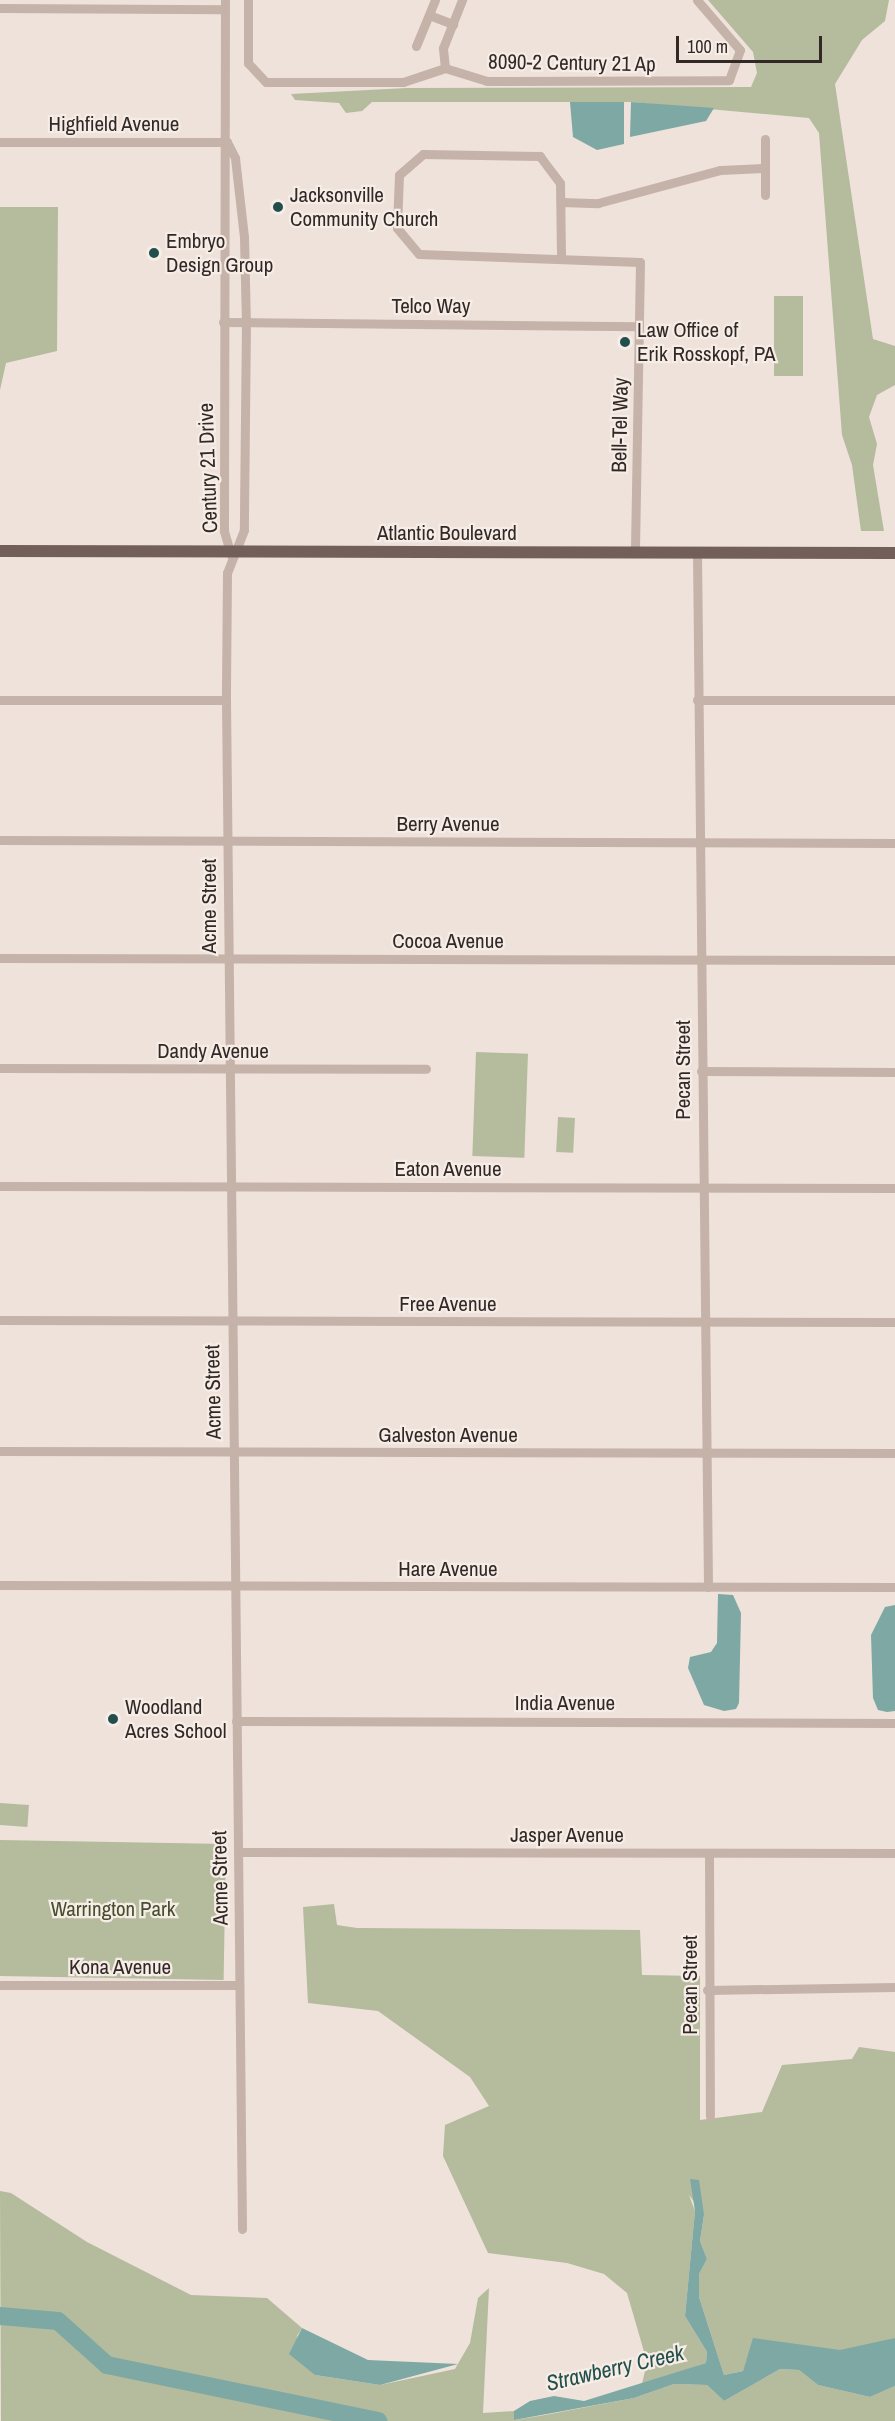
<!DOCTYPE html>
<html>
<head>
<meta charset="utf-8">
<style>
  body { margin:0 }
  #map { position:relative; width:895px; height:2421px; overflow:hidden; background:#eee2db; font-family:"Archivo Narrow",sans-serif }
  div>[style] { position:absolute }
  .green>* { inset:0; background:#b5bb9d; transform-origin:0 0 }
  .water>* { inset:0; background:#7da8a4 }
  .river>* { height:18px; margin:-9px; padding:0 9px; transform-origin:9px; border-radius:9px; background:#7da8a4 }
  .minor>* { height:9px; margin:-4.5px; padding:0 4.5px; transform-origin:4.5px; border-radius:4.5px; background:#c5b2a8 }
  .major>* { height:12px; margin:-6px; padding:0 6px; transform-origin:6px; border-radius:6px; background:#735f5a }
  .dots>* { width:16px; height:16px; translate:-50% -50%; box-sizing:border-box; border:3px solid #f6ede6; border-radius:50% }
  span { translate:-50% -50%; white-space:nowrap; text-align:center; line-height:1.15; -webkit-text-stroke:4.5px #f6ede6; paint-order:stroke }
  .street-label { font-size:21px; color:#322927 }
  .poi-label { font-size:21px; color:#322927 }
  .left { translate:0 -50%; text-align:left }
  .park-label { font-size:21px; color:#464e2e }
  .water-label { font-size:22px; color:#224f4c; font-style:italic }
  .scale { position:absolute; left:676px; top:36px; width:146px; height:27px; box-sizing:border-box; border:3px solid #322927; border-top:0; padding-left:8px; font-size:18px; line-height:21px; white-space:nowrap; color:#322927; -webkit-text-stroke:4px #f6ede6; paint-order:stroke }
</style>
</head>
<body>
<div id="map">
  <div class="green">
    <div style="clip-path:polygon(708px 0,889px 0,885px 21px,862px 40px,835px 84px,873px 339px,895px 346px,895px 385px,877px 395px,869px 417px,877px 444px,873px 465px,884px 531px,861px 531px,852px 465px,842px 435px,819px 133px,809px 118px,631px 102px,372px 102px,362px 111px,346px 113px,339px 103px,295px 100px,291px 94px,407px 88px,751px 87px,757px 73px,753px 52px)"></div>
    <div style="clip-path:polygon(0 207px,58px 207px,57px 351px,6px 363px,0 390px)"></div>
    <div style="left:774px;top:296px;width:29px;height:80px"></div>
    <div style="left:476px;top:1052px;width:52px;height:104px;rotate:2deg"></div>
    <div style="left:558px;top:1117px;width:17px;height:35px;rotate:3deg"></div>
    <div style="left:0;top:1803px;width:29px;height:22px;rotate:4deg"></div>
    <div style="left:0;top:1840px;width:226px;height:136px;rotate:1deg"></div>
    <div style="clip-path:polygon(334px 1904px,337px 1925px,357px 1928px,640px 1930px,642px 1975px,700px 1976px,700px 2120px,762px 2112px,782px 2065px,852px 2059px,859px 2047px,895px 2052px,895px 2338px,858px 2350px,750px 2351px,743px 2371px,724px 2375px,699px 2297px,699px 2274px,707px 2259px,700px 2241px,704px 2215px,689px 2195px,695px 2211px,685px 2316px,707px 2352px,706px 2363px,642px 2384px,647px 2362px,627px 2293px,604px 2274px,567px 2263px,488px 2253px,443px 2156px,445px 2125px,489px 2106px,470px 2077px,378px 2011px,308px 2003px,303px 1907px)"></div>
    <div style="clip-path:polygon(0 2191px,11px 2193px,87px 2242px,191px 2295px,267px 2298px,302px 2328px,297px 2336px,315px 2375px,380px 2385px,455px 2369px,470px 2343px,478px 2298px,489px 2288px,483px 2413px,514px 2411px,514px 2420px,545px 2415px,634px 2398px,674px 2384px,707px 2385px,724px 2401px,780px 2369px,799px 2370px,818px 2385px,870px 2397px,895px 2386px,895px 2421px,1px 2421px)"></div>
  </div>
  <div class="water">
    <div style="clip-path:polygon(570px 102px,624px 102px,624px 144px,597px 150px,573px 137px)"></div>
    <div style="clip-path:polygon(631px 102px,714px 108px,706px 121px,630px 137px)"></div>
    <div style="clip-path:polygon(718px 1594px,733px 1595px,741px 1613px,739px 1703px,736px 1709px,724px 1711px,704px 1705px,688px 1668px,690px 1657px,711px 1652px,717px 1643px)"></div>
    <div style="clip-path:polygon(895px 1605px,895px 1711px,887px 1712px,878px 1710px,873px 1698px,871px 1635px,885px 1607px)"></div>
    <div style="clip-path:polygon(690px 2179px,699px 2180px,704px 2215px,700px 2241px,707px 2259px,699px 2274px,699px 2297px,724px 2375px,743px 2371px,753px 2338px,840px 2350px,895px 2338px,895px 2386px,870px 2397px,818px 2385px,799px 2370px,780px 2369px,724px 2401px,707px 2385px,674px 2384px,634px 2398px,514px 2420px,514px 2411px,530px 2401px,554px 2396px,584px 2401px,706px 2363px,707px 2352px,685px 2316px,695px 2211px)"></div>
    <div style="clip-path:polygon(302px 2328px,368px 2360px,458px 2364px,380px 2385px,315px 2375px,289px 2354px)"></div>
  </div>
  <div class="river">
    <div style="left:0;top:2316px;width:58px;rotate:4.9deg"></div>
    <div style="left:58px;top:2321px;width:66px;rotate:41.9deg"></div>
    <div style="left:107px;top:2365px;width:277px;rotate:11.7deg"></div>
  </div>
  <div class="minor">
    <div style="left:225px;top:0;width:531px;rotate:90.11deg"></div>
    <div style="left:224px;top:531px;width:25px;rotate:74deg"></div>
    <div style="left:248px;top:0;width:63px;rotate:90deg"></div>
    <div style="left:248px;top:63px;width:26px;rotate:47deg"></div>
    <div style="left:266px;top:82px;width:137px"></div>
    <div style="left:403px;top:82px;width:44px;rotate:-18.4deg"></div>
    <div style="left:445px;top:68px;width:44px;rotate:17.2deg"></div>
    <div style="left:487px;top:81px;width:242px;rotate:-0.2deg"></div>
    <div style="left:729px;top:80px;width:32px;rotate:-70deg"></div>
    <div style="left:740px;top:50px;width:66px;rotate:-130.7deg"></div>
    <div style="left:0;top:8px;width:225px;rotate:0.3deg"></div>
    <div style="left:429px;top:15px;width:26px;rotate:21deg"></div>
    <div style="left:416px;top:46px;width:50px;rotate:-67.6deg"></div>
    <div style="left:445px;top:68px;width:20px;rotate:-96deg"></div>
    <div style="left:443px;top:48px;width:52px;rotate:-68.4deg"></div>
    <div style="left:0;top:142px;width:227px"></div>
    <div style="left:227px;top:142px;width:18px;rotate:63deg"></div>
    <div style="left:235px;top:158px;width:80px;rotate:83.5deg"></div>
    <div style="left:244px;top:237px;width:86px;rotate:88.7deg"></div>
    <div style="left:246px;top:323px;width:207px;rotate:90.6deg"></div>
    <div style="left:244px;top:530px;width:46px;rotate:111.6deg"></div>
    <div style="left:227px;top:573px;width:127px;rotate:90.5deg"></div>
    <div style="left:226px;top:700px;width:1529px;rotate:89.4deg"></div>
    <div style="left:765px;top:195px;width:56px;rotate:-90deg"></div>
    <div style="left:561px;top:202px;width:37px;rotate:2deg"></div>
    <div style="left:598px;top:203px;width:126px;rotate:-15.1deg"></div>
    <div style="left:720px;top:170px;width:45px;rotate:-2.5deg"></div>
    <div style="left:561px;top:255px;width:72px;rotate:-90.8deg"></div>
    <div style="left:560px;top:183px;width:34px;rotate:-127deg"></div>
    <div style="left:540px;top:156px;width:117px;rotate:-179deg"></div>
    <div style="left:423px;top:154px;width:32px;rotate:139deg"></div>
    <div style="left:399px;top:175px;width:53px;rotate:92.2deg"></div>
    <div style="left:397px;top:228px;width:34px;rotate:50deg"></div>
    <div style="left:419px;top:254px;width:221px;rotate:2.1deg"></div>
    <div style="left:640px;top:262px;width:290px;rotate:91deg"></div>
    <div style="left:223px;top:322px;width:416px;rotate:0.6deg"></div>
    <div style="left:697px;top:552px;width:1035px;rotate:89.39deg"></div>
    <div style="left:0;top:700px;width:226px"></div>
    <div style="left:697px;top:700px;width:198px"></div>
    <div style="left:0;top:840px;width:895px;rotate:0.19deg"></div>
    <div style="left:0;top:958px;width:895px;rotate:0.13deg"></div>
    <div style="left:0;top:1068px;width:426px;rotate:0.1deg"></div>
    <div style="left:701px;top:1071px;width:194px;rotate:0.3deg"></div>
    <div style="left:0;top:1186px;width:895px;rotate:0.13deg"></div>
    <div style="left:0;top:1320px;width:895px;rotate:0.13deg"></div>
    <div style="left:0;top:1451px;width:895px;rotate:0.13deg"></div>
    <div style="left:0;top:1585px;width:895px;rotate:0.13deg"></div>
    <div style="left:236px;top:1721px;width:659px;rotate:0.17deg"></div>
    <div style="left:238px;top:1852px;width:657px;rotate:0.09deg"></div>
    <div style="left:709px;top:1853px;width:263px;rotate:89.8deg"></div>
    <div style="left:0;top:1985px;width:239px"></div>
    <div style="left:707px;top:1990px;width:188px;rotate:-0.9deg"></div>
  </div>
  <div class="major">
    <div style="left:0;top:551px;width:895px;rotate:0.13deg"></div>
  </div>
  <div class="dots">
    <div style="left:278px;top:207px;background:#224f4c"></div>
    <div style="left:154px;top:253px;background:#224f4c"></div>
    <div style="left:625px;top:342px;background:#224f4c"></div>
    <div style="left:113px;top:1719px;background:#224f4c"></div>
  </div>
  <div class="street-label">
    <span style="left:572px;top:63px;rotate:1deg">8090-2 Century 21 Ap</span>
    <span style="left:114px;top:124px">Highfield Avenue</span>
    <span style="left:431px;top:306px">Telco Way</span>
    <span style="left:620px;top:425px;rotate:-89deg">Bell-Tel Way</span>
    <span style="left:208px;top:468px;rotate:-92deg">Century 21 Drive</span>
    <span style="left:447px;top:533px">Atlantic Boulevard</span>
    <span style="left:448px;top:824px">Berry Avenue</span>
    <span style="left:209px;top:906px;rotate:-90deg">Acme Street</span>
    <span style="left:448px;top:941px">Cocoa Avenue</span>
    <span style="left:213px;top:1051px">Dandy Avenue</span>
    <span style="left:683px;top:1070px;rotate:-90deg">Pecan Street</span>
    <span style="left:448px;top:1169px">Eaton Avenue</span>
    <span style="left:448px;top:1304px">Free Avenue</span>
    <span style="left:213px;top:1392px;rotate:-91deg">Acme Street</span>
    <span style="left:448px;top:1435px">Galveston Avenue</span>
    <span style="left:448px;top:1569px">Hare Avenue</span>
    <span style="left:565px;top:1703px">India Avenue</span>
    <span style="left:567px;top:1835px">Jasper Avenue</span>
    <span style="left:220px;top:1878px;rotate:-91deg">Acme Street</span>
    <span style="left:120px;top:1967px">Kona Avenue</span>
    <span style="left:690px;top:1985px;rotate:-90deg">Pecan Street</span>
  </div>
  <div class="poi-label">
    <span class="left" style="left:290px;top:207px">Jacksonville<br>Community Church</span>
    <span class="left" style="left:166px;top:253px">Embryo<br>Design Group</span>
    <span class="left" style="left:637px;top:342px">Law Office of<br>Erik Rosskopf, PA</span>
    <span class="left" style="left:125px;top:1719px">Woodland<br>Acres School</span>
  </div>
  <div class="park-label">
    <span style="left:113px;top:1909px">Warrington Park</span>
  </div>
  <div class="water-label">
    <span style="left:615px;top:2368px;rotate:-13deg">Strawberry Creek</span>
  </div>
  <div class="scale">100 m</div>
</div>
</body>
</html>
